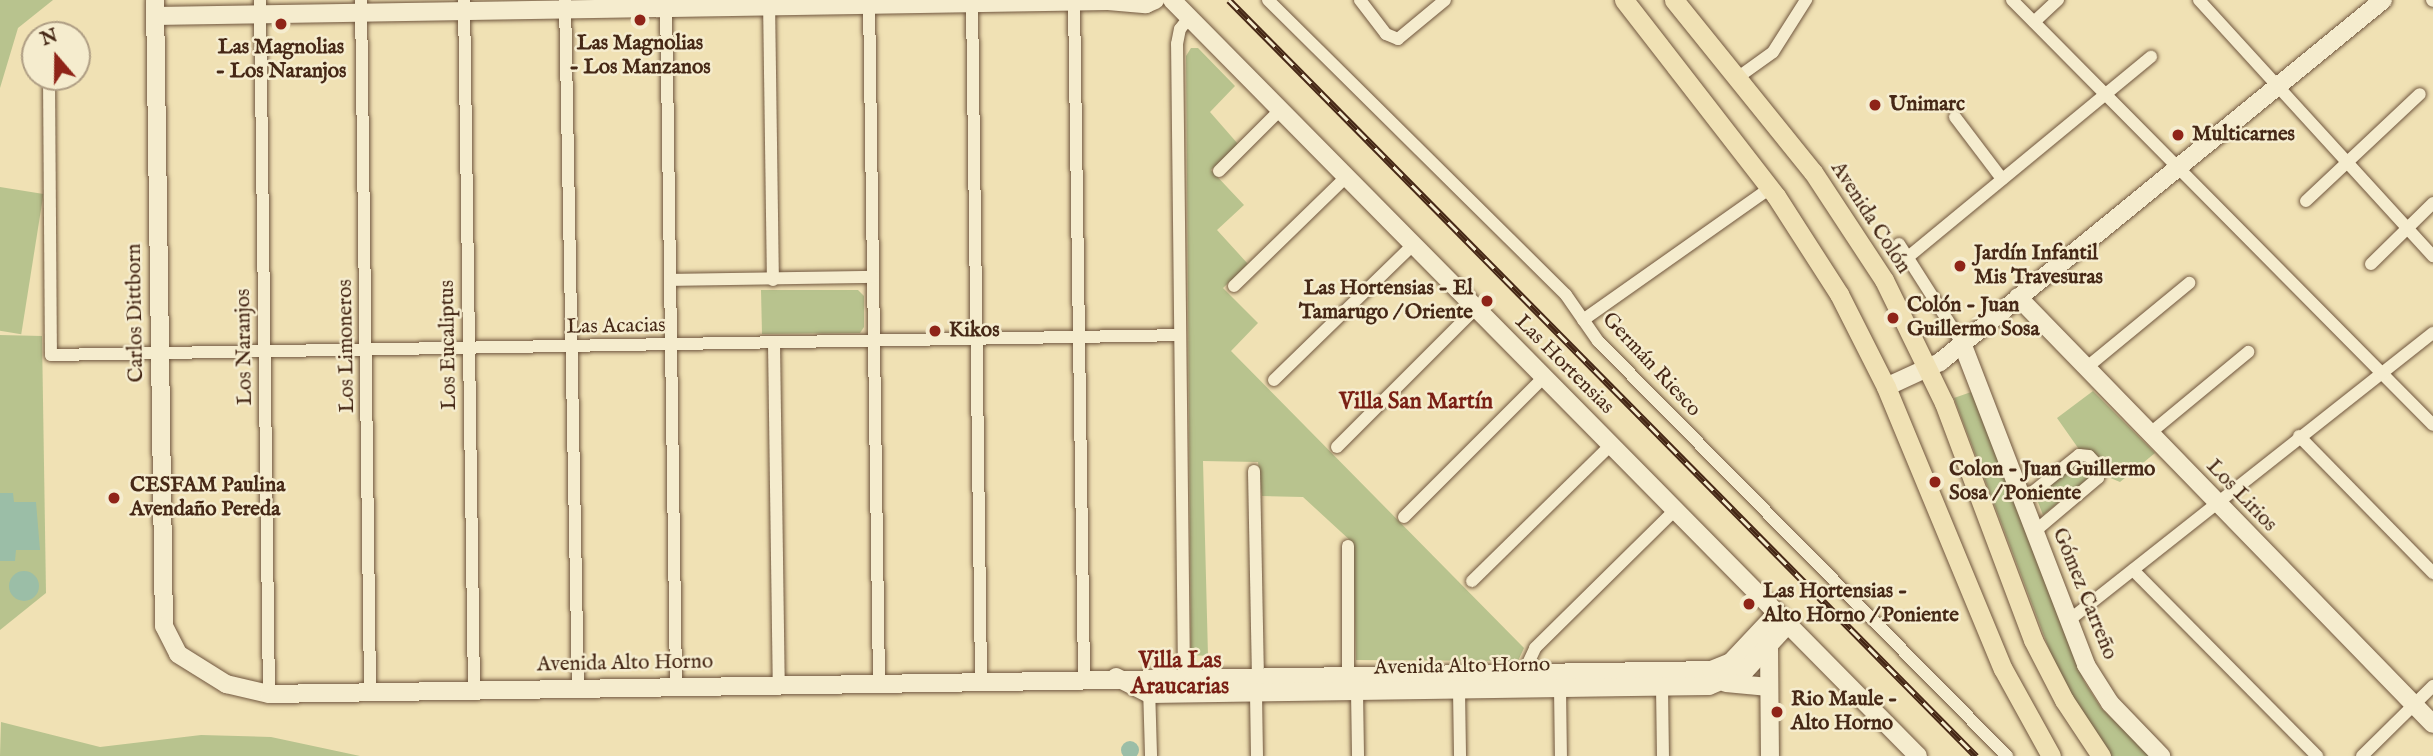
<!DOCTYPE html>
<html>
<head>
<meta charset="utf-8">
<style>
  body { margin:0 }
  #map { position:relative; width:2433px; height:756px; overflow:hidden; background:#f0e1b4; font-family:"IM FELL English",serif }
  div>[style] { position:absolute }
  .green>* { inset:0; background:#b8c38e; transform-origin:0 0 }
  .water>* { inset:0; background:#9bbea7 }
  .round { border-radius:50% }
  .roads { filter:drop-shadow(0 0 2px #70563e) drop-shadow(0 0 2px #70563e) }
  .street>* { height:12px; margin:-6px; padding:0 6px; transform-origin:6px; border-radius:6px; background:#f5ecce }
  .secondary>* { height:18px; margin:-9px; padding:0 9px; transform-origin:9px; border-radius:9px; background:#f5ecce }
  .primary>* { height:19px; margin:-9.5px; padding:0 9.5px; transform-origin:9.5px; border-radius:9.5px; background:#f0e1b4 }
  .rail>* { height:7px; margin-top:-3.5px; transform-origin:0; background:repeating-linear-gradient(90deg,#f5ecce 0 13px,#462816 0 26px); box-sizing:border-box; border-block:2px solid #462816 }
  .dots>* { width:19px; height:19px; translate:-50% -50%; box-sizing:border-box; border:4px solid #f5ecce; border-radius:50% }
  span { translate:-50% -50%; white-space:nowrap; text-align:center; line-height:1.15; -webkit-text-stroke:5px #f5ecce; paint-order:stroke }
  .poi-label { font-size:21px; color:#462816; font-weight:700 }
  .left { translate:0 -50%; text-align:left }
  .right { translate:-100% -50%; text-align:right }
  .street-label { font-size:21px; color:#462816 }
  .neighbourhood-label { font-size:23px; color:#7a1f14; font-weight:700 }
  .north { position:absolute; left:21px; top:21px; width:70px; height:70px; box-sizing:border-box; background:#f5ecce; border:2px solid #af9e84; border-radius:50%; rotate:340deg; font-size:19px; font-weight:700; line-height:28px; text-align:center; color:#462816 }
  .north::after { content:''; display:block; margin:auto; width:24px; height:32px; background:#8f2418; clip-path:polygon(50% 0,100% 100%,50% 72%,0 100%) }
</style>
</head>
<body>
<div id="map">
  <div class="green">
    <div style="clip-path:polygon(0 0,53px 0,18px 28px,0 88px)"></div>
    <div style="clip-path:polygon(1191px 48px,1198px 48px,1235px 86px,1210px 112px,1238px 144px,1211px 170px,1244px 205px,1217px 230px,1248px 264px,1223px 288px,1258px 323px,1231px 351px,1524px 648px,1518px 661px,1356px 660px,1353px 543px,1303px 497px,1262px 496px,1258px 462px,1203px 461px,1208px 656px,1191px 655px,1186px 56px)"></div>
    <div style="left:0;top:187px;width:44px;height:142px;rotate:9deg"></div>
    <div style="clip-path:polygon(761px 290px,858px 290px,864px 296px,864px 327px,860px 333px,762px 334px)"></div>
    <div style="clip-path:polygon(0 335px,42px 336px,46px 593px,0 630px)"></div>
    <div style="clip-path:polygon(1974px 391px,2084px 681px,2101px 708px,2150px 756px,2110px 756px,2065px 691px,1954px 398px)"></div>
    <div style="clip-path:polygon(2093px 391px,2155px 453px,2120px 482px,2096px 472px,2043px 515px,2036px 497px,2083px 455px,2057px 418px)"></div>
    <div style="clip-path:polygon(1px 722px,100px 747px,201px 735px,271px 737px,360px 756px,0 756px)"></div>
  </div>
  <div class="water">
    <div style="clip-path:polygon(0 493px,13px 493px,14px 502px,36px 502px,40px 550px,16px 550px,15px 561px,0 561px)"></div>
    <div class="round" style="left:9px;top:571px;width:30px;height:30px"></div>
    <div class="round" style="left:1121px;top:741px;width:18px;height:18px"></div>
  </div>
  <div class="roads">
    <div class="street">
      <div style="left:260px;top:0;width:694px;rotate:89.26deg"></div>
      <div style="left:361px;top:0;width:692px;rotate:89.25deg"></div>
      <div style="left:464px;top:0;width:690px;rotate:89.17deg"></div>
      <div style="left:565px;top:0;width:688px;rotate:88.92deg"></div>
      <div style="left:666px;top:0;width:686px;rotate:89.16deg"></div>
      <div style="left:769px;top:0;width:280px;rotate:89.2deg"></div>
      <div style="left:869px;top:0;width:681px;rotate:89.16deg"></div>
      <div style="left:972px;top:0;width:679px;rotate:89.24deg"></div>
      <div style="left:1268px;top:0;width:419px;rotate:44.7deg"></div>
      <div style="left:1566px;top:295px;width:56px;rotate:55.2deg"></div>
      <div style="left:1598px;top:341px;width:583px;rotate:45.42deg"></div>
      <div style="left:1360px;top:0;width:43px;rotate:52.6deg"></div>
      <div style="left:1386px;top:34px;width:13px;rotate:23deg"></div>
      <div style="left:1398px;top:39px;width:61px;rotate:-39.7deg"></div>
      <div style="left:2012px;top:0;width:598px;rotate:45.27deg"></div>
      <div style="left:2199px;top:0;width:347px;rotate:47.6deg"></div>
      <div style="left:2432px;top:0;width:1px;rotate:45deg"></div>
      <div style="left:1074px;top:1px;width:676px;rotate:89.15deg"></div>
      <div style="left:2034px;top:22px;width:33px;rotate:-43deg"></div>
      <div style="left:49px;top:77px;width:278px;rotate:89.6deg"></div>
      <div style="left:51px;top:355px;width:1129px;rotate:-1.01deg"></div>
      <div style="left:1737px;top:78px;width:44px;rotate:-35.8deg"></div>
      <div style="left:1773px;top:52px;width:62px;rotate:-57.6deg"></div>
      <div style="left:1955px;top:117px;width:78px;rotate:52.8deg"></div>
      <div style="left:1219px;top:171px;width:86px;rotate:-45deg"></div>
      <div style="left:2306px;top:201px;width:156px;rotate:-43.2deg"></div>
      <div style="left:1899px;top:244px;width:117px;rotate:57.5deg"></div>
      <div style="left:1908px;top:257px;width:315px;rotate:-39.5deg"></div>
      <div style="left:2371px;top:264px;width:87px;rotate:-44.5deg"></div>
      <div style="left:671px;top:280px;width:202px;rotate:-0.9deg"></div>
      <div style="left:1234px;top:286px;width:156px;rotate:-44.2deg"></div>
      <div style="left:1583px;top:320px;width:229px;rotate:-35.2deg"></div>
      <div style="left:774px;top:343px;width:340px;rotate:89.2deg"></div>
      <div style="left:2086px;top:368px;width:134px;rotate:-39.5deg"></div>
      <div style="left:1274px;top:380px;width:194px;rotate:-44.2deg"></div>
      <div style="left:2149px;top:434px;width:129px;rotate:-39.6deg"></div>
      <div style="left:2299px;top:436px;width:192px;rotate:45.6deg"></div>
      <div style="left:1337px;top:447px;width:197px;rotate:-45deg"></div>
      <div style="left:1254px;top:471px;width:204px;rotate:88.9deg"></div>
      <div style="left:2023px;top:500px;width:72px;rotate:-38.8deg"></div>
      <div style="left:2079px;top:455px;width:10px;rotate:6deg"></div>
      <div style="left:2089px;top:456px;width:16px;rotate:47deg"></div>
      <div style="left:2100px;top:468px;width:10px;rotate:101deg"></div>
      <div style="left:2098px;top:478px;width:82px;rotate:139.9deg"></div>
      <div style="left:1404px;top:517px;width:198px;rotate:-45deg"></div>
      <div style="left:1348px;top:546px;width:128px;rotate:90deg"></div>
      <div style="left:2133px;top:570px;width:262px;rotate:45.3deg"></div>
      <div style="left:1472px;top:581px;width:194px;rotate:-44.4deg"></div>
      <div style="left:2068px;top:621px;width:465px;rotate:-38.3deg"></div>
      <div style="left:1524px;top:672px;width:26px;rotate:-65deg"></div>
      <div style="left:1535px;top:648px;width:197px;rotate:-44.6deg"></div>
      <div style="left:1184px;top:676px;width:632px;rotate:-90.63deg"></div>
      <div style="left:1177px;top:44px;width:15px;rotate:-79deg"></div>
      <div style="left:1180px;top:29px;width:14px;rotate:-51deg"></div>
      <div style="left:1662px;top:686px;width:70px;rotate:89.2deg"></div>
      <div style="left:1149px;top:687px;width:69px;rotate:88.3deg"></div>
      <div style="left:1560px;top:688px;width:68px;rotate:89.2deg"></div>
      <div style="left:1459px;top:690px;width:66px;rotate:89.1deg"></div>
      <div style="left:1357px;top:691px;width:65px;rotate:89.1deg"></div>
      <div style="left:1256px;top:693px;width:63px;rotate:89.1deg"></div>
      <div style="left:2362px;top:756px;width:100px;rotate:-44.6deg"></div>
    </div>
    <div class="secondary">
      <div style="left:155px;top:0;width:626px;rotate:89.18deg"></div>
      <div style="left:164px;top:626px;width:31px;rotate:63deg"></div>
      <div style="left:178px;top:654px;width:57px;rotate:32deg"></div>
      <div style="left:226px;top:684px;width:44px;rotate:13.1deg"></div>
      <div style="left:269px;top:694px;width:1442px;rotate:-0.95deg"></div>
      <div style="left:1711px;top:670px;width:22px;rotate:-22deg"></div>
      <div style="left:1731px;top:662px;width:67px;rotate:-46.8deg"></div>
      <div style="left:1172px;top:0;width:1062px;rotate:45.38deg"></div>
      <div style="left:155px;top:16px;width:953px;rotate:-0.9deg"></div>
      <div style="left:1108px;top:1px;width:38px;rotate:5deg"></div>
      <div style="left:1146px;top:4px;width:10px;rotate:-24deg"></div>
      <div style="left:2018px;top:297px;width:595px;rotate:45.82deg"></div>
      <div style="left:1962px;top:343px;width:345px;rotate:68.9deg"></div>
      <div style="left:2086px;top:665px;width:45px;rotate:57.7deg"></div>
      <div style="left:2110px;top:703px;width:74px;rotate:46.1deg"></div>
      <div style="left:1886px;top:387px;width:60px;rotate:-24.8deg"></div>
      <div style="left:1940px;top:362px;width:572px;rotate:-39.25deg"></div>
      <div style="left:1769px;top:645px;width:111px;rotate:89.5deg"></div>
      <div style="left:1116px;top:677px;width:38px;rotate:27deg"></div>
      <div style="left:1150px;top:694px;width:559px;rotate:-0.82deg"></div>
      <div style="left:1709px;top:686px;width:39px;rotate:-23deg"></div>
      <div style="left:1745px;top:671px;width:64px;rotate:-47.5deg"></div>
      <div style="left:1726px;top:683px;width:43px;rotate:5.3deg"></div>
    </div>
    <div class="primary">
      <div style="left:1624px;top:0;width:248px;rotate:52.2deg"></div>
      <div style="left:1776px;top:196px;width:117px;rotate:57.3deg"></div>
      <div style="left:1839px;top:294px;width:104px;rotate:63.2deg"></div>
      <div style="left:1886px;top:387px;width:305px;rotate:67.5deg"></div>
      <div style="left:2003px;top:669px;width:99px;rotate:61.1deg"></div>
      <div style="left:1674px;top:0;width:221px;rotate:51.1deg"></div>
      <div style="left:1813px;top:172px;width:129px;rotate:56.7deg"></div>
      <div style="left:1884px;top:280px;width:137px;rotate:64deg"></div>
      <div style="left:1944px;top:403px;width:253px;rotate:69.4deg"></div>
      <div style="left:2033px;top:640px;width:68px;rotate:62.7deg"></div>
      <div style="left:2064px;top:700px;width:67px;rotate:56.5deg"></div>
    </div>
  </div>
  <div class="rail">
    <div style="left:1229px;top:0;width:1063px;rotate:45.34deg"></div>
  </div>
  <div class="dots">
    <div style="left:640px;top:20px;background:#8f2418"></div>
    <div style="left:281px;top:24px;background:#8f2418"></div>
    <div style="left:1875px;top:105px;background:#8f2418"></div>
    <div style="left:2178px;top:135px;background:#8f2418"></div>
    <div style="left:1960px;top:266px;background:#8f2418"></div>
    <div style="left:1487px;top:301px;background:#8f2418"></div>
    <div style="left:1893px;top:318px;background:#8f2418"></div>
    <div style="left:935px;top:331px;background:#8f2418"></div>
    <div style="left:1935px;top:482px;background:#8f2418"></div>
    <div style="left:114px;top:498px;background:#8f2418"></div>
    <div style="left:1749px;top:604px;background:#8f2418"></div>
    <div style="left:1777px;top:712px;background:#8f2418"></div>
  </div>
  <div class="poi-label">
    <span style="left:640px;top:56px">Las Magnolias<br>- Los Manzanos</span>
    <span style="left:281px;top:60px">Las Magnolias<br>- Los Naranjos</span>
    <span class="left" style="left:1889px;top:105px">Unimarc</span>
    <span class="left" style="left:2192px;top:135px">Multicarnes</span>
    <span class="left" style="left:1974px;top:266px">Jardín Infantil<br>Mis Travesuras</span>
    <span class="right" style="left:1473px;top:301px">Las Hortensias - El<br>Tamarugo / Oriente</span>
    <span class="left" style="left:1907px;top:318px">Colón - Juan<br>Guillermo Sosa</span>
    <span class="left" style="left:949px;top:331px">Kikos</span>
    <span class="left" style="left:1949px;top:482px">Colon - Juan Guillermo<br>Sosa / Poniente</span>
    <span class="left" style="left:130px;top:498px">CESFAM Paulina<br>Avendaño Pereda</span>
    <span class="left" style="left:1763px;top:604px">Las Hortensias -<br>Alto Horno / Poniente</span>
    <span class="left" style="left:1791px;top:712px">Rio Maule -<br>Alto Horno</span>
  </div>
  <div class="street-label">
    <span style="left:1870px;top:218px;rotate:57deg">Avenida Colón</span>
    <span style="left:136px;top:313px;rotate:-91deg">Carlos Dittborn</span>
    <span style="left:616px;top:327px;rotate:-1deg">Las Acacias</span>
    <span style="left:449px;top:345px;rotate:-91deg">Los Eucaliptus</span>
    <span style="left:347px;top:346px;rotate:-91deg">Los Limoneros</span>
    <span style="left:245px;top:347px;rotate:-91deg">Los Naranjos</span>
    <span style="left:1564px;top:365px;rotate:45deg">Las Hortensias</span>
    <span style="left:1651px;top:365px;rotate:47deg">Germán Riesco</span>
    <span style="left:2241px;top:496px;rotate:46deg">Los Lirios</span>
    <span style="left:2084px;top:594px;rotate:68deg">Gómez Carreño</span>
    <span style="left:625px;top:664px;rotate:-1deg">Avenida Alto Horno</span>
    <span style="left:1462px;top:667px;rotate:-1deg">Avenida Alto Horno</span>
  </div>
  <div class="neighbourhood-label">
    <span style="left:1416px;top:402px">Villa San Martín</span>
    <span style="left:1180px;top:674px">Villa Las<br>Araucarias</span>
  </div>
  <div class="north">N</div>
</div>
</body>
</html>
